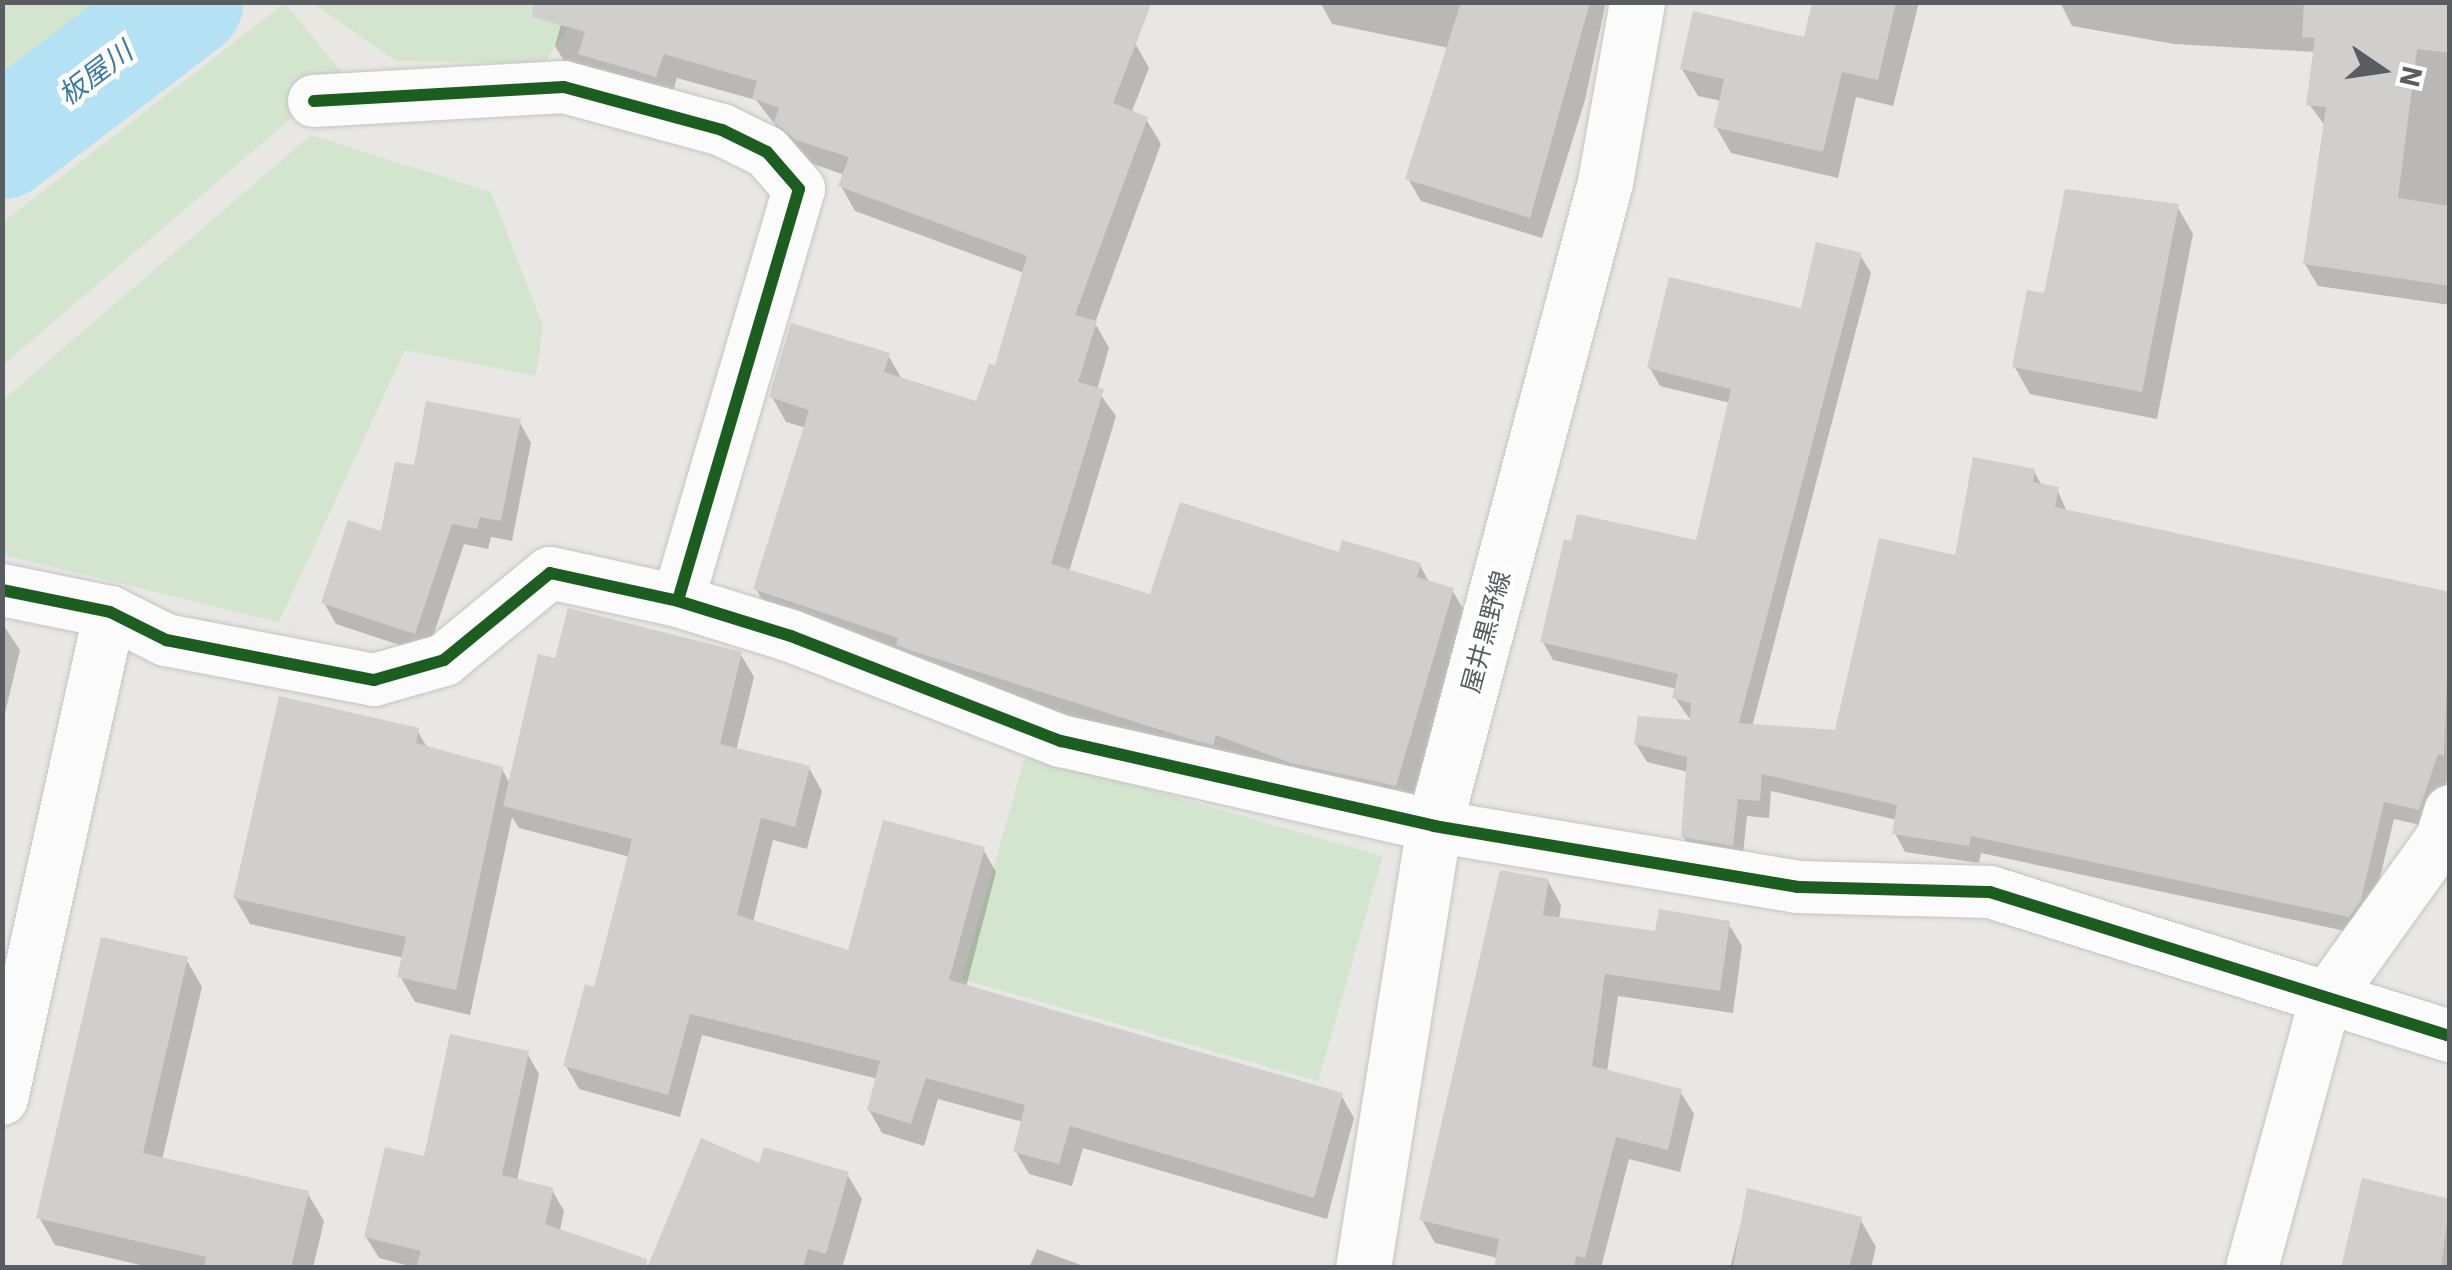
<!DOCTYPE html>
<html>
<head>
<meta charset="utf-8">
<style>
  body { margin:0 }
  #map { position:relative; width:2452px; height:1270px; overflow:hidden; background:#e9e7e3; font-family:"IBM Plex Sans","Noto Sans JP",sans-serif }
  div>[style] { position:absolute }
  .green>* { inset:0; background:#d3e5ce; transform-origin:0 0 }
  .shadow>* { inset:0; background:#0003 }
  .river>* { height:112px; margin:-56px; padding:0 56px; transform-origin:56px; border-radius:56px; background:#b5e1f4 }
  .building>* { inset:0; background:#d0cfcd }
  .roads { filter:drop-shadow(0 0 2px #c4c4c3) drop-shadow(0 0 2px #c4c4c3) }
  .street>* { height:52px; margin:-26px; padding:0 26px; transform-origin:26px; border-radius:26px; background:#fcfbfb }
  .secondary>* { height:55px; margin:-27.5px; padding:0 27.5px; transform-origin:27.5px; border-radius:27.5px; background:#fcfbfb }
  .cycleway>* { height:12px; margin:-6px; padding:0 6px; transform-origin:6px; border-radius:6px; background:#1b5e20 }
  span { translate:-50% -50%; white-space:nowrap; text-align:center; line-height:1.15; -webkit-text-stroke:9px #fff; paint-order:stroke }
  .street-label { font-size:25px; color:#595d61 }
  .water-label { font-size:28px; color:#3c7ba4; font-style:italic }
  .frame { position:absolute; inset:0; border:5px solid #595d61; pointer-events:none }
  .north { position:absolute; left:2332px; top:20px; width:100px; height:100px; -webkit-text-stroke:8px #fff; paint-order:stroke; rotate:103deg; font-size:28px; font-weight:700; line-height:40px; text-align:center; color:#595d61 }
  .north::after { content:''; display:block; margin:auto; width:35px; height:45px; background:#595d61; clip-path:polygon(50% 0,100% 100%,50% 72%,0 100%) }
</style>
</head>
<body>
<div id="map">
  <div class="green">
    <div style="clip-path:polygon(3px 2px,126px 2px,126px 3px,76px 58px,3px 109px)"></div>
    <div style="clip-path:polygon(285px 3px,343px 74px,3px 365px,2px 223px)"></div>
    <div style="clip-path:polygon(585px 3px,544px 63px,396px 61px,314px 4px)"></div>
    <div style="clip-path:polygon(311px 135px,491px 192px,543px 326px,536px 376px,405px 350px,279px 622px,3px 555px,3px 400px)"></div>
    <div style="left:1026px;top:754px;width:371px;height:234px;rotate:16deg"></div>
  </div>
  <div class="shadow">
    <div style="clip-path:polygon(567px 2px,1135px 43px,1149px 68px,1132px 111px,1146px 119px,1161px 144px,1095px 323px,1109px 348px,1097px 390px,1116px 416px,1069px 572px,1152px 598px,1341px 555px,1420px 565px,1430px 584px,1452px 590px,1467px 615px,1409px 810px,1215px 766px,770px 614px,756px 589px,806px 428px,786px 422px,772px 397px,888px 355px,903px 381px,978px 404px,996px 368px,1024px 273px,855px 211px,841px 186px,845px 175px,813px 164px,792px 147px,756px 100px,677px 78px,670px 101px,570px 71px,555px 46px)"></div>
    <div style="clip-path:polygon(1320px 2px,1606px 2px,1585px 100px,1542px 238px,1421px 201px,1408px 179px,1449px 48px,1332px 24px)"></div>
    <div style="clip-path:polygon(1814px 2px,1919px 2px,1893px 106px,1856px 97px,1838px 178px,1731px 153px,1716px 127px,1722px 101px,1698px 96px,1682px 69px,1806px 40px)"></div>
    <div style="clip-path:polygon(2060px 2px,2450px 2px,2450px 305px,2318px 286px,2305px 264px,2326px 127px,2309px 104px,2316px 52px,2174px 44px,2072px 26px)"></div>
    <div style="clip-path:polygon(2177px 206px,2193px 234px,2157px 419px,2030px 394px,2014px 366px,2046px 296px)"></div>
    <div style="clip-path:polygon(1860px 255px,1871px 273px,1752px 727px,1837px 732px,1957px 558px,2034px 471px,2042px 486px,2057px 489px,2067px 512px,2450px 595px,2450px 773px,2429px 827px,2394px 819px,2370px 919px,2359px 934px,1981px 853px,1979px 863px,1905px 852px,1895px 833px,1897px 820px,1771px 791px,1769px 818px,1747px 816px,1742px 863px,1694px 855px,1683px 836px,1688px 772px,1647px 762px,1636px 744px,1692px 722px,1675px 698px,1677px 689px,1553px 660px,1543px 642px,1698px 543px,1730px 403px,1660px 386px,1650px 368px,1803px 311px)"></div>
    <div style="clip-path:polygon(519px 421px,531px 443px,512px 541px,491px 537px,488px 549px,464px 544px,427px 654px,336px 624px,324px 603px,383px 535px,416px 468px)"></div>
    <div style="clip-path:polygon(2px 623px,20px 650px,2px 726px)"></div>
    <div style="clip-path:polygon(741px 655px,754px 677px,736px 751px,809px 768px,822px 791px,807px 849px,773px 840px,753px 922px,850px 953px,983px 849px,996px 872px,966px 987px,1341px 1095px,1354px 1118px,1327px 1219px,1083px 1148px,1072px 1186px,1029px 1174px,1016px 1152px,1023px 1122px,938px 1099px,924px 1146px,882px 1133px,869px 1110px,878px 1079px,702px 1035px,680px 1117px,579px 1089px,566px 1066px,595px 990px,630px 857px,519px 828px,512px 817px,470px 1015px,415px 1002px,400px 976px,404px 958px,250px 924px,235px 898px,417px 730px,428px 749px,502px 769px,510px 784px,557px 661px)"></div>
    <div style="clip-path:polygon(1548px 881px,1561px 905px,1559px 920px,1658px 934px,1728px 923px,1742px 946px,1733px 1013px,1618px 996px,1607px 1072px,1680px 1091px,1694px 1114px,1680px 1172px,1629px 1159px,1601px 1268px,1496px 1268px,1498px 1258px,1435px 1243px,1422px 1220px)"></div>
    <div style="clip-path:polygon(186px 959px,202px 987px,162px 1160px,308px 1194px,324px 1221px,313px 1268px,153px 1268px,55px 1245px,39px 1217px)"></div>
    <div style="clip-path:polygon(527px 1053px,539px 1074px,517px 1181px,552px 1190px,564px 1211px,552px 1268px,417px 1268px,379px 1258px,366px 1237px,426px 1159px)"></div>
    <div style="clip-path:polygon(761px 1166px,847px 1174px,862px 1199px,842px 1268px,649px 1268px)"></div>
    <div style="clip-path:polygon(1749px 1191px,1860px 1219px,1876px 1247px,1871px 1268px,1730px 1268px)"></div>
    <div style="clip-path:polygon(2450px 1202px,2450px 1268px,2343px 1268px)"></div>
    <div style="clip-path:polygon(1037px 1249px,1089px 1268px,1029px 1268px)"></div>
  </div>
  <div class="river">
    <div style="left:2px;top:143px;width:233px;rotate:-37.3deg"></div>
  </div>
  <div class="building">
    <div style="clip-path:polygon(534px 2px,1152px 2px,1113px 103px,1148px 117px,1075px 315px,1097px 321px,1078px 382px,1104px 389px,1051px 564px,1150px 594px,1180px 502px,1339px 552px,1342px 540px,1421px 563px,1417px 577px,1454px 588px,1396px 786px,1291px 763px,1216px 735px,1213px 745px,1199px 742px,912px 651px,896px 645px,898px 638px,753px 589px,809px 410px,769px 397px,791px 323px,890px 353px,884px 372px,976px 401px,989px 364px,995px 365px,1027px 256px,838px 186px,849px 157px,796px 140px,774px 122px,779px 108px,752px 98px,757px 81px,664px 54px,656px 77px,578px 54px,585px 32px,532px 17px)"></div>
    <div style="clip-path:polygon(1461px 2px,1590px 2px,1530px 218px,1405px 179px)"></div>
    <div style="clip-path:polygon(1812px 2px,1896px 2px,1878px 80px,1842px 72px,1823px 152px,1713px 127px,1724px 79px,1680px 69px,1693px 11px,1804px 37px)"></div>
    <div style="clip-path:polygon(2304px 2px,2450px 2px,2450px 53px,2417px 49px,2398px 198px,2450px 206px,2450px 286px,2303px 264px,2326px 107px,2306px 105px,2315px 38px,2302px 37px)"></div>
    <div style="clip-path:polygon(2065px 189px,2179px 204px,2142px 392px,2012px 367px,2027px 290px,2044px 293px)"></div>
    <div style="clip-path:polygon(1816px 242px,1862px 253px,1739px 723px,1835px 730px,1879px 538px,1955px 555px,1973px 457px,2035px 469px,2033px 482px,2059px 487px,2055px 507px,2450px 592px,2444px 756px,2438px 754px,2419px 810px,2384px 802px,2361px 900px,2349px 917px,1971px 836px,1969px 846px,1892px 834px,1897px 805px,1762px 774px,1760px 801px,1738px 799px,1733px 846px,1681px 837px,1687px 757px,1634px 744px,1638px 716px,1690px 720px,1691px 703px,1672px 698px,1678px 674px,1540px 642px,1564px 539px,1571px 541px,1577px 514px,1696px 540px,1731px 389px,1647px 368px,1669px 277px,1801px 308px)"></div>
    <div style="clip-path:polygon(426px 401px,521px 419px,501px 521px,480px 517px,477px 529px,452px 524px,415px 634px,321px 603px,348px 520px,381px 531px,395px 462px,414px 465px)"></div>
    <div style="clip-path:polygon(568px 608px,742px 652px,720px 744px,810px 766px,795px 827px,761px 818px,737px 915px,848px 950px,883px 820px,985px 847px,949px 980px,1343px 1093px,1314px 1198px,1070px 1126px,1059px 1164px,1013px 1152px,1025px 1105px,926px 1078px,911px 1124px,867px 1110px,880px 1061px,690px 1014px,668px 1095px,563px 1066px,585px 984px,594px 987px,632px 839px,503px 806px,538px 654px,555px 658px)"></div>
    <div style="clip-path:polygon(279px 696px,419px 728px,416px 743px,503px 767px,456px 990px,397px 977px,406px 937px,233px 898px)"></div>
    <div style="clip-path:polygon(1500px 870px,1549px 879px,1543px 915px,1655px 931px,1659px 909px,1730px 921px,1720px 991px,1605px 974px,1592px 1066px,1682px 1089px,1668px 1150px,1616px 1137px,1585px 1258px,1576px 1256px,1574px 1268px,1494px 1268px,1499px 1239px,1419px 1220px)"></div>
    <div style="clip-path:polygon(101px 937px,188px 957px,143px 1153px,309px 1191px,291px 1268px,204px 1268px,206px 1257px,36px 1218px)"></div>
    <div style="clip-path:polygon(450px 1034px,529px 1051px,502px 1175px,554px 1188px,545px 1224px,647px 1259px,646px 1268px,416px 1268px,421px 1251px,364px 1237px,385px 1147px,424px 1156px)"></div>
    <div style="clip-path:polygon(701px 1138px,759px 1163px,764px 1147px,849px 1172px,826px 1254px,808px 1249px,803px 1268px,647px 1268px)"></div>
    <div style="clip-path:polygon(2362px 1178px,2450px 1199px,2441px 1268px,2341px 1268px)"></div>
    <div style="clip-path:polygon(1747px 1188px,1862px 1217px,1849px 1268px,1733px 1268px)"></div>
  </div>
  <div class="roads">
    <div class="street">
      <div style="left:314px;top:101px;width:250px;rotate:-3.2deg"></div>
      <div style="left:564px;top:87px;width:164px;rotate:15.2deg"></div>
      <div style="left:722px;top:130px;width:50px;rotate:26.1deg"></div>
      <div style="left:767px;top:152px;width:49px;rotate:49.1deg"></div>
      <div style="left:799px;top:189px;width:429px;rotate:106.4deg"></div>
      <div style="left:2px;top:590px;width:110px;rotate:11.5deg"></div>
      <div style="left:110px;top:612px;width:63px;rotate:26.6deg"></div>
      <div style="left:166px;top:640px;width:212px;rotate:10.9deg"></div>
      <div style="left:374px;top:680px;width:73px;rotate:-15.9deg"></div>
      <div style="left:444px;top:660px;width:137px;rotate:-39.4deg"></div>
      <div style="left:550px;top:573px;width:131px;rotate:12.3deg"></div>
      <div style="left:678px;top:601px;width:118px;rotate:17.2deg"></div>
      <div style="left:791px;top:636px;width:290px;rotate:21.3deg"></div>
      <div style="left:1061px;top:741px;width:383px;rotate:12.8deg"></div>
      <div style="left:1434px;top:826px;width:368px;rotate:9.5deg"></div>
      <div style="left:1797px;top:887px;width:193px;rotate:1.5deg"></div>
      <div style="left:1990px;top:892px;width:482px;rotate:17.4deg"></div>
      <div style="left:2px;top:1099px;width:499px;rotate:-77.5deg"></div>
      <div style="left:2252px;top:1268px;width:277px;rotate:-74.7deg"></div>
      <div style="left:2325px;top:1001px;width:201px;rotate:-54.3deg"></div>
      <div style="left:2442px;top:838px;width:28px;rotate:-73deg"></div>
    </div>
    <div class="secondary">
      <div style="left:1363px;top:1268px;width:448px;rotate:-80.9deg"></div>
      <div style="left:1434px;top:826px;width:666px;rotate:-75.13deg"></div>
      <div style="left:1605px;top:182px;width:183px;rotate:-79.9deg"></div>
    </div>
  </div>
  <div class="cycleway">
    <div style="left:314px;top:101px;width:250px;rotate:-3.2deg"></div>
    <div style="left:564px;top:87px;width:164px;rotate:15.2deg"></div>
    <div style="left:722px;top:130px;width:50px;rotate:26.1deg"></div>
    <div style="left:767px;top:152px;width:49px;rotate:49.1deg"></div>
    <div style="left:799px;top:189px;width:429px;rotate:106.4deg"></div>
    <div style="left:2px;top:590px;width:110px;rotate:11.5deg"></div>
    <div style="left:110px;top:612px;width:63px;rotate:26.6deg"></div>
    <div style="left:166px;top:640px;width:212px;rotate:10.9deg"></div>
    <div style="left:374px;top:680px;width:73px;rotate:-15.9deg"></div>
    <div style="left:444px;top:660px;width:137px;rotate:-39.4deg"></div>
    <div style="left:550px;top:573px;width:131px;rotate:12.3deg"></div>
    <div style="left:678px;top:601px;width:118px;rotate:17.2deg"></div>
    <div style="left:791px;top:636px;width:290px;rotate:21.3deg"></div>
    <div style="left:1061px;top:741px;width:383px;rotate:12.8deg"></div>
    <div style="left:1434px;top:826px;width:368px;rotate:9.5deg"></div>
    <div style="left:1797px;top:887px;width:193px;rotate:1.5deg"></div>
    <div style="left:1990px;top:892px;width:482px;rotate:17.4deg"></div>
  </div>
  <div class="street-label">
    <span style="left:1486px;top:632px;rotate:-75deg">屋井黒野線</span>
  </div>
  <div class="water-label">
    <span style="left:95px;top:73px;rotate:-37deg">板屋川</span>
  </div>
  <div class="frame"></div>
  <div class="north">N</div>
</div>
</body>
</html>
